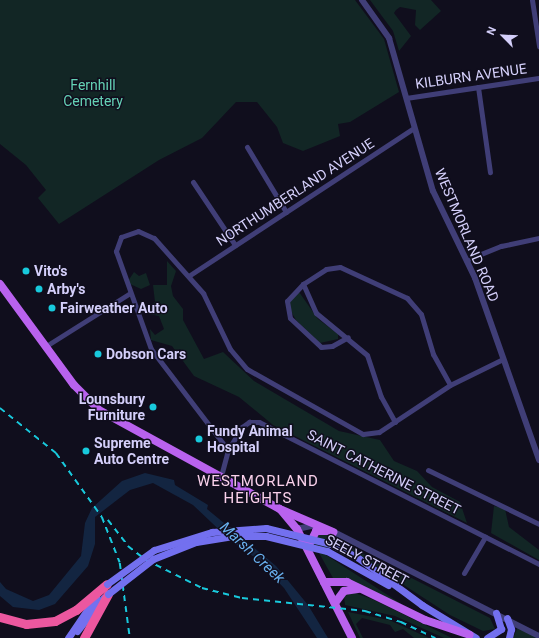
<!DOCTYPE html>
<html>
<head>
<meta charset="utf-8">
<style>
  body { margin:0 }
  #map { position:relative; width:539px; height:638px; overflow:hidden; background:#100e1d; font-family:Roboto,sans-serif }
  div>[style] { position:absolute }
  .green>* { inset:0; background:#122625 }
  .water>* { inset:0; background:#132541 }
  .minor>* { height:5px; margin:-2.5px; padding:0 2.5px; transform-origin:2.5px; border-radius:2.5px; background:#403e77 }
  .tertiary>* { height:6px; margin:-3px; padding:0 3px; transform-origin:3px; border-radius:3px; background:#403e77 }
  .secondary>* { height:7px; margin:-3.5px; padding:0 3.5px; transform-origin:3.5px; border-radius:3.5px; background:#7370ef }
  .primary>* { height:8px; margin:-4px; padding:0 4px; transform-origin:4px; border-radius:4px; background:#b962ee }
  .motorway>* { height:9px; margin:-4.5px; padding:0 4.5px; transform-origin:4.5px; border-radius:4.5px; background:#ec579f }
  .rail>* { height:1.5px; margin-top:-0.75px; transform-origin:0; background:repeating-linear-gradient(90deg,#18c9dc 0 6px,transparent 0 11px) }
  .secondary-bridge>* { height:7px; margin:-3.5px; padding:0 3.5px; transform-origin:3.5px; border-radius:3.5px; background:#7370ef }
  .dots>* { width:11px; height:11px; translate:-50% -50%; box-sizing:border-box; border:2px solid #100e1d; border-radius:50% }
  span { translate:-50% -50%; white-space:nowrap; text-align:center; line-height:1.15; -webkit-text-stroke:3px #100e1d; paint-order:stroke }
  .street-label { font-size:14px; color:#d4cffa }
  .park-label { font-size:14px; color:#64d1b5 }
  .poi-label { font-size:14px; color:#d4cffa; font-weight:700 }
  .left { translate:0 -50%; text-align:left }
  .right { translate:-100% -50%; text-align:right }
  .neighbourhood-label { font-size:15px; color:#fad1eb; letter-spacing:1px }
  .water-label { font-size:15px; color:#68b0ee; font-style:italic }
  .north { position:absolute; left:483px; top:16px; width:40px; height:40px; -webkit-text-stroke:3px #100e1d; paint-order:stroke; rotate:294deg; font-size:11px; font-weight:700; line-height:16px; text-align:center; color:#d4cffa }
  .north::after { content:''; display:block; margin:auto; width:14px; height:18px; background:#d4cffa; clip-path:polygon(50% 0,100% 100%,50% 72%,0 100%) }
</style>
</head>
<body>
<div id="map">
  <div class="green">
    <div style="clip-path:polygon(0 0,355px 0,384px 39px,399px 92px,350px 122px,338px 124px,340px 136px,303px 151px,283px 143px,277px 127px,257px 102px,236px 102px,202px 138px,159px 160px,59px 224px,38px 198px,46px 190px,26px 165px,0 144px)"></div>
    <div style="clip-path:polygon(370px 0,431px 0,441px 11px,420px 30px,415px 25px,416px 10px,400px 7px,396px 10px,394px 13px,411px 36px,399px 51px,393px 31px)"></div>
    <div style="clip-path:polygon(167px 261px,176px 271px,171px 286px,173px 296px,183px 309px,183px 320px,204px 359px,223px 352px,254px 381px,339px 431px,380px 440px,394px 461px,417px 471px,432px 487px,460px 502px,467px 523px,273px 425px,239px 397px,194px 376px,172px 346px,151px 340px,150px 329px,155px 335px,164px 329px,159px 316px,148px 314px,146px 308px,155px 302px,153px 285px,167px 285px)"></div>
    <div style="clip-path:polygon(134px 272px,139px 276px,146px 273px,150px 285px,141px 289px,130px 284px,128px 281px)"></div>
    <div style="clip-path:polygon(299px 292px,318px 319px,338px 334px,338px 339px,320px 343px,296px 320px,289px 308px,290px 301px)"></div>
    <div style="clip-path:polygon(494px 506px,505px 509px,509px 527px,539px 550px,539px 560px,491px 533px)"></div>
    <div style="clip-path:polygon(317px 535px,327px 535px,490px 618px,495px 629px,483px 631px,450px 615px,333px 539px,326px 555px,403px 605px,333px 578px,314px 544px)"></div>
    <div style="clip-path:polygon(355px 593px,372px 599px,452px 638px,444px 638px,395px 616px,345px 605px,344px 595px)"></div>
    <div style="clip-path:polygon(348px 612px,389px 620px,429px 638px,414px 638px,403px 629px,395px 632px,390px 625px,362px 618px,356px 624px,363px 638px,360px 638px)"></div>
    <div style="clip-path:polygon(518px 627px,538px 638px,513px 638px)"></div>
  </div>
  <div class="water">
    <div style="clip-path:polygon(145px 473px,174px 480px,175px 485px,208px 505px,207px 509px,276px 566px,308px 605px,328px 638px,317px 638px,284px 588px,254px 557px,230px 540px,193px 505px,153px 483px,130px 490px,95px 517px,95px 544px,88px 566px,55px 604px,39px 610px,13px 607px,0 596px,0 582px,6px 589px,33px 601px,49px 595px,81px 556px,85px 523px,92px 508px,122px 481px)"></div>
  </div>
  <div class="minor">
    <div style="left:532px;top:0;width:47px;rotate:81.3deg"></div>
    <div style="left:478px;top:87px;width:86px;rotate:82deg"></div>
    <div style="left:406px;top:98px;width:134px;rotate:-8.6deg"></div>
    <div style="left:247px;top:147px;width:76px;rotate:59deg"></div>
    <div style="left:193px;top:182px;width:76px;rotate:56.3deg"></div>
    <div style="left:466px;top:260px;width:38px;rotate:-22deg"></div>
    <div style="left:501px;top:246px;width:39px;rotate:-12deg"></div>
    <div style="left:190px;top:275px;width:268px;rotate:-33.3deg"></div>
    <div style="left:303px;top:284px;width:23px;rotate:133deg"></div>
    <div style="left:287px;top:301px;width:17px;rotate:80deg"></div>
    <div style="left:290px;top:318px;width:42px;rotate:43.1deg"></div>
    <div style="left:321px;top:347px;width:11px;rotate:-5deg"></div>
    <div style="left:332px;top:346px;width:18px;rotate:-29deg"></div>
    <div style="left:46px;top:346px;width:99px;rotate:-32.2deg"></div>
    <div style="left:395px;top:422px;width:29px;rotate:-119deg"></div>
    <div style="left:381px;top:397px;width:44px;rotate:-108.4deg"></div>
    <div style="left:367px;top:355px;width:66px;rotate:-140.5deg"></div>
    <div style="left:316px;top:313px;width:32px;rotate:-114deg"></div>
    <div style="left:303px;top:284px;width:27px;rotate:-33deg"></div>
    <div style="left:326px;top:269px;width:14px;rotate:-8deg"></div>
    <div style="left:340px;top:267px;width:74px;rotate:24.8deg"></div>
    <div style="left:407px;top:298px;width:21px;rotate:49deg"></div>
    <div style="left:421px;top:314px;width:42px;rotate:73.3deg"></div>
    <div style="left:433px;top:354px;width:35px;rotate:61deg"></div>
    <div style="left:228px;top:450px;width:127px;rotate:-127.3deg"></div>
    <div style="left:151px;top:349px;width:104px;rotate:-109.7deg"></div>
    <div style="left:116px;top:251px;width:15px;rotate:-70deg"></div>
    <div style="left:121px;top:237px;width:18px;rotate:-19deg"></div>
    <div style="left:138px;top:231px;width:17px;rotate:24deg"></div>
    <div style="left:154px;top:238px;width:74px;rotate:48.3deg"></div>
    <div style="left:203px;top:293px;width:62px;rotate:64.3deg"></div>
    <div style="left:230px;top:349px;width:26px;rotate:50deg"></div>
    <div style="left:247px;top:369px;width:133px;rotate:29.3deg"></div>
    <div style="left:363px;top:434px;width:16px;rotate:-7deg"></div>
    <div style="left:379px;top:432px;width:85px;rotate:-33.5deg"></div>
    <div style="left:450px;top:385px;width:59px;rotate:-26.1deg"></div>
    <div style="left:428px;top:470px;width:123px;rotate:25.9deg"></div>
    <div style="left:221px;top:476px;width:27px;rotate:-75deg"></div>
    <div style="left:228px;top:450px;width:27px;rotate:-59deg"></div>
    <div style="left:242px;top:427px;width:9px;rotate:-36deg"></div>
    <div style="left:249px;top:422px;width:10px"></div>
    <div style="left:259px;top:422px;width:314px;rotate:26.9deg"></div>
    <div style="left:464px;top:573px;width:42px;rotate:-59.7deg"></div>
  </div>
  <div class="tertiary">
    <div style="left:362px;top:0;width:47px;rotate:54.6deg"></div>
    <div style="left:389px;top:38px;width:159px;rotate:74deg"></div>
    <div style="left:433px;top:191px;width:97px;rotate:64.2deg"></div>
    <div style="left:475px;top:278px;width:193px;rotate:70.6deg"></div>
    <div style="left:297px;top:529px;width:19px;rotate:-12deg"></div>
    <div style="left:330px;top:530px;width:234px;rotate:26.9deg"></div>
  </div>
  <div class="secondary">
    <div style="left:331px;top:544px;width:29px;rotate:27deg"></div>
    <div style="left:357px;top:557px;width:81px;rotate:36.4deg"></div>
    <div style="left:422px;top:605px;width:63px;rotate:31.4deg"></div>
    <div style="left:327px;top:551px;width:70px;rotate:29.1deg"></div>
    <div style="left:507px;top:618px;width:12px;rotate:70deg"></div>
    <div style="left:511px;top:629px;width:9px;rotate:103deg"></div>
    <div style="left:77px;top:631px;width:43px;rotate:-51.5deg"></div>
    <div style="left:68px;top:638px;width:50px;rotate:-55.7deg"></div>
    <div style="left:487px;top:638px;width:17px;rotate:-33deg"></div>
    <div style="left:501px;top:629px;width:17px;rotate:-107deg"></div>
  </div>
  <div class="primary">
    <div style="left:0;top:284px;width:125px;rotate:53.8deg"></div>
    <div style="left:74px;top:385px;width:35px;rotate:45deg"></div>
    <div style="left:99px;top:410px;width:206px;rotate:28.7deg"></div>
    <div style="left:280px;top:509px;width:26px;rotate:50deg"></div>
    <div style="left:297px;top:529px;width:122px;rotate:63.2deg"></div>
    <div style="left:282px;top:510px;width:56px;rotate:23.3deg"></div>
    <div style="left:309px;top:545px;width:16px;rotate:-63deg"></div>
    <div style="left:316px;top:531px;width:12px"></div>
    <div style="left:324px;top:582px;width:23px"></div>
    <div style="left:347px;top:582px;width:87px;rotate:26deg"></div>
    <div style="left:425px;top:620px;width:47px;rotate:18.4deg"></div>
    <div style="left:335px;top:603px;width:15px;rotate:-53deg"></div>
    <div style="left:344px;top:591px;width:14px;rotate:-8deg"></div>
  </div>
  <div class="motorway">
    <div style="left:0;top:617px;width:27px;rotate:15deg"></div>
    <div style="left:26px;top:624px;width:29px;rotate:-6deg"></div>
    <div style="left:55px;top:621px;width:24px;rotate:-28deg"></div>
    <div style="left:76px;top:610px;width:40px;rotate:-40deg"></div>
    <div style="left:84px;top:638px;width:50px;rotate:-61.4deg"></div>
  </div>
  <div class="rail">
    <div style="left:0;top:408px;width:72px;rotate:38.8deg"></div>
    <div style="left:56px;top:453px;width:79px;rotate:54.3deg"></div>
    <div style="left:102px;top:517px;width:49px;rotate:68.6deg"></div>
    <div style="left:120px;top:563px;width:76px;rotate:82.4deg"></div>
    <div style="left:108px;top:520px;width:33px;rotate:52deg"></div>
    <div style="left:128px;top:546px;width:23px;rotate:38deg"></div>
    <div style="left:146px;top:560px;width:63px;rotate:26.6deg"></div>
    <div style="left:202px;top:588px;width:41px;rotate:14deg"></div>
    <div style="left:242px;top:598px;width:124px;rotate:6deg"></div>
    <div style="left:365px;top:611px;width:38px;rotate:17deg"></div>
    <div style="left:401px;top:622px;width:38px;rotate:25deg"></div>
  </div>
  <div class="secondary-bridge">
    <div style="left:107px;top:584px;width:58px;rotate:-35.9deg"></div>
    <div style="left:154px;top:550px;width:61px;rotate:-17.2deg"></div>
    <div style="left:212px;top:532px;width:54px;rotate:-4.2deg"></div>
    <div style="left:266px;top:528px;width:67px;rotate:13.8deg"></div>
    <div style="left:108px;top:594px;width:57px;rotate:-37.9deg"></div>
    <div style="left:153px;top:559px;width:46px;rotate:-21.6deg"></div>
    <div style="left:196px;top:542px;width:39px;rotate:-9deg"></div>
    <div style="left:235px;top:536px;width:31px"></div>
    <div style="left:266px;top:536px;width:63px;rotate:13.8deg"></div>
  </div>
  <div class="dots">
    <div style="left:26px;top:271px;background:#18c9dc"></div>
    <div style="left:39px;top:289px;background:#18c9dc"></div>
    <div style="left:52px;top:308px;background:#18c9dc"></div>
    <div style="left:98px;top:354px;background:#18c9dc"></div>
    <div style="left:153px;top:407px;background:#18c9dc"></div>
    <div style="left:199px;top:439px;background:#18c9dc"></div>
    <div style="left:86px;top:451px;background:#18c9dc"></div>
  </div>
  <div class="street-label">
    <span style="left:471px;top:76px;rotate:-8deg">KILBURN AVENUE</span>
    <span style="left:295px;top:192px;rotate:-33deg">NORTHUMBERLAND AVENUE</span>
    <span style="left:467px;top:235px;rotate:67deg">WESTMORLAND ROAD</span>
    <span style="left:384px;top:472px;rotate:27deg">SAINT CATHERINE STREET</span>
    <span style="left:367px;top:560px;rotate:28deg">SEELY STREET</span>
  </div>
  <div class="park-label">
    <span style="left:93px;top:93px">Fernhill<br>Cemetery</span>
  </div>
  <div class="poi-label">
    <span class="left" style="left:34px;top:271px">Vito's</span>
    <span class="left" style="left:47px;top:289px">Arby's</span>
    <span class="left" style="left:60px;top:308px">Fairweather Auto</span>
    <span class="left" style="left:106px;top:354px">Dobson Cars</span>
    <span class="right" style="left:145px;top:407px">Lounsbury<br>Furniture</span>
    <span class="left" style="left:207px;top:439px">Fundy Animal<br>Hospital</span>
    <span class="left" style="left:94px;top:451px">Supreme<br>Auto Centre</span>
  </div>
  <div class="neighbourhood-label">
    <span style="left:258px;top:490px">WESTMORLAND<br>HEIGHTS</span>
  </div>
  <div class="water-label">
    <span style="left:252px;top:553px;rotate:43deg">Marsh Creek</span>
  </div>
  <div class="north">N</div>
</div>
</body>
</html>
